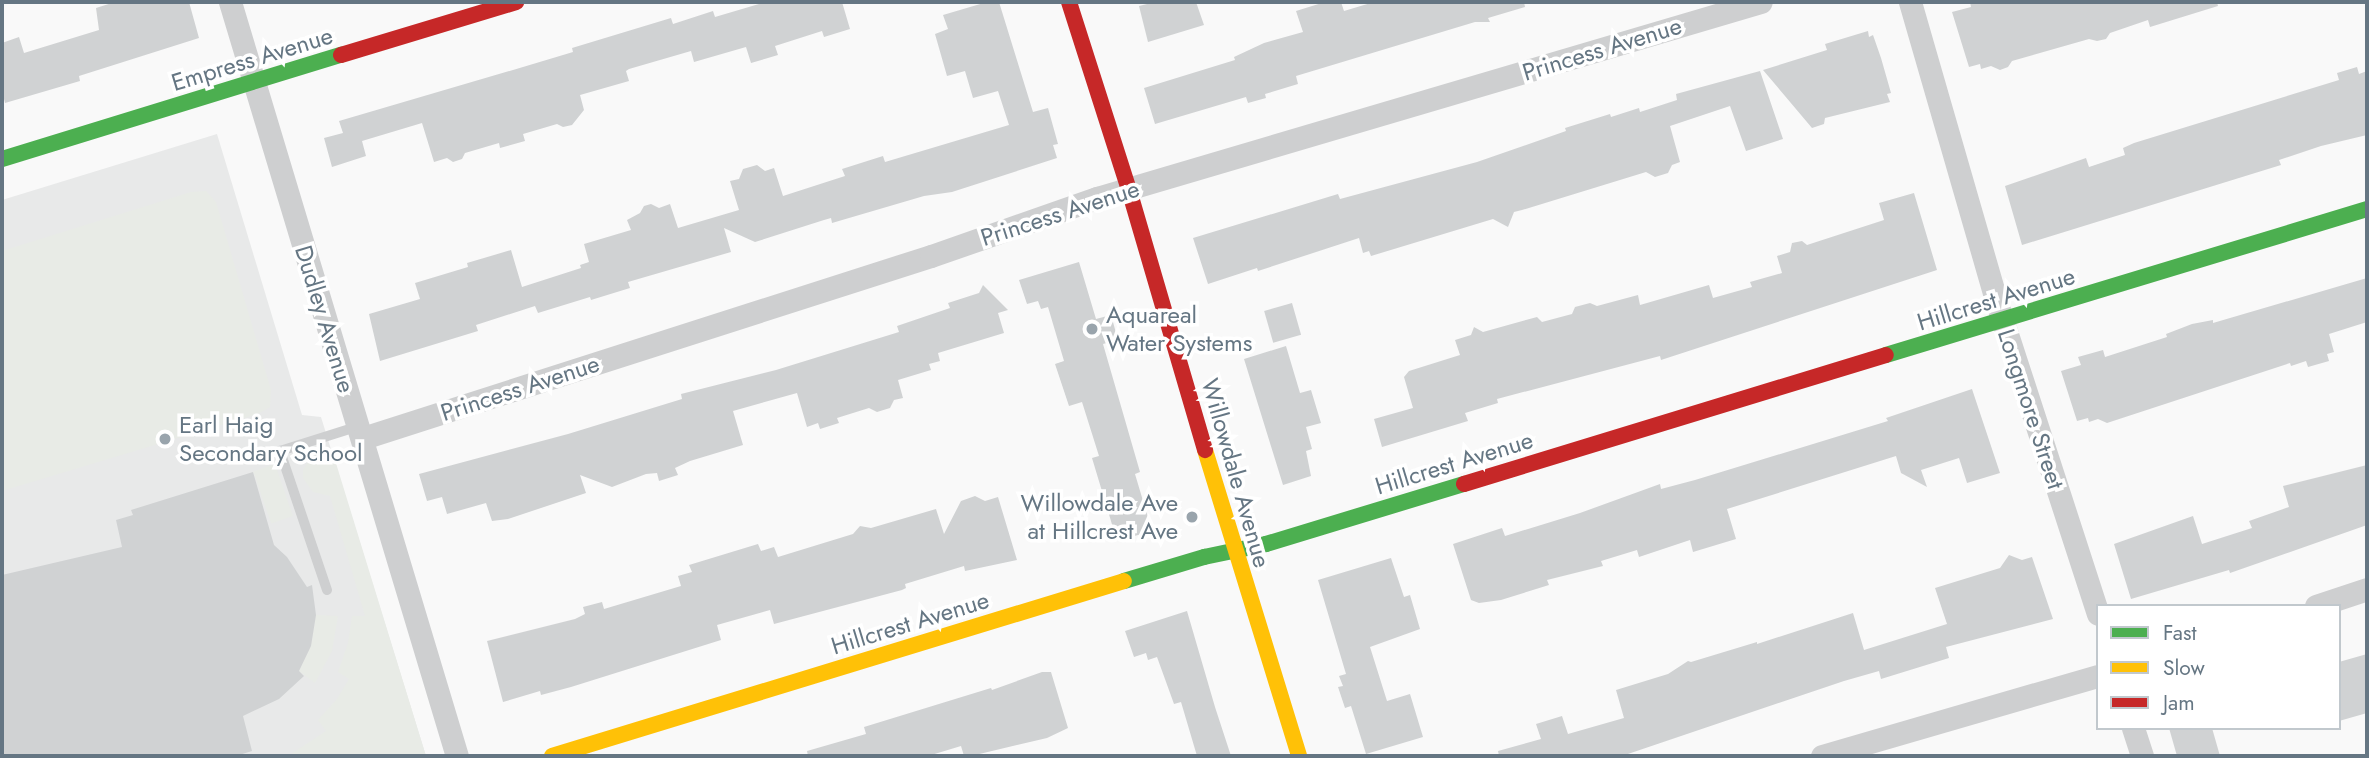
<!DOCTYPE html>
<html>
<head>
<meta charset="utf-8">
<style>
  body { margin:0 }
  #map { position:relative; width:2369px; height:758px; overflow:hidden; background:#f9f9f9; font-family:Jost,sans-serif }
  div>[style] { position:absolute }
  .built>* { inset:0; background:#e8e9e9 }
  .green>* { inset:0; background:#e8ebe6; transform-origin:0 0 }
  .building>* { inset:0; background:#d0d2d3; transform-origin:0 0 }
  .lane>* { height:10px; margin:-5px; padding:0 5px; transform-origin:5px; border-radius:5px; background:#cecfd0 }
  .street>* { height:23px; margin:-11.5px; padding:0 11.5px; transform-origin:11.5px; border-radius:11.5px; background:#cecfd0 }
  .fast>* { height:16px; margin:-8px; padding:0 8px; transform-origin:8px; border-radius:8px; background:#4caf50 }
  .slow>* { height:16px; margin:-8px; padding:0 8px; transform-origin:8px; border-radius:8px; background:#ffc107 }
  .jam>* { height:16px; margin:-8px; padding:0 8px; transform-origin:8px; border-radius:8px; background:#c62828 }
  .dots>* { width:19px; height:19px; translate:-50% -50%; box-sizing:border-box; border:4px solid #fff; border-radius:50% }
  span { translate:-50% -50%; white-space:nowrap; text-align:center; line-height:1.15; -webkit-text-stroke:7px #fff; paint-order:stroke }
  .street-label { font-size:24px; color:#657683 }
  .poi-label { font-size:24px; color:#657683 }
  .left { translate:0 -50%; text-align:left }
  .right { translate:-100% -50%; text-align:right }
  .frame { position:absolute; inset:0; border:4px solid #657683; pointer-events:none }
  .legend { position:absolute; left:2096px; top:604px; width:245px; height:126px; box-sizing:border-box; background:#fff; border:2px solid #c1c8cd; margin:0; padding:9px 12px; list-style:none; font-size:21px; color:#657683 }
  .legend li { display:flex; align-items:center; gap:14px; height:35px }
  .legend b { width:35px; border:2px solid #c1c8cd }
</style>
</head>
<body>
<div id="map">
  <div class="built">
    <div style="clip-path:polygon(217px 134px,302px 415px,321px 417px,426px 756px,2px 756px,2px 200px)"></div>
  </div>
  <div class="green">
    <div style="clip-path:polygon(206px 191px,216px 202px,271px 390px,270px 407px,258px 414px,2px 491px,2px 251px,191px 192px)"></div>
    <div style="clip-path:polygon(332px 450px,339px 473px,426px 756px,288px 756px,326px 731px,318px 720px,337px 699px,349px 679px,338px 672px,348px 643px,352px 616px,365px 616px,330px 496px,313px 492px,303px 478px,303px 470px,310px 459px)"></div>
    <div style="left:275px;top:464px;width:55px;height:23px;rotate:71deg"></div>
    <div style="clip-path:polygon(316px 615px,338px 616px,332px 651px,315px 683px,299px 671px,311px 646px)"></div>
  </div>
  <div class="building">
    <div style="clip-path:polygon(115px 2px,189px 2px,199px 38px,79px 76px,80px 81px,5px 103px,2px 91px,2px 43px,19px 37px,24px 53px,99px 30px,96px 8px)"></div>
    <div style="clip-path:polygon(766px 2px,842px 2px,850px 29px,824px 37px,822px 31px,775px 46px,778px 55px,751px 63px,746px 47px,694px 62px,691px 51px,629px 69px,626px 71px,629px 81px,580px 95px,584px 110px,572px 125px,563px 127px,557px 124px,523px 134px,525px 141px,500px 148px,499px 143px,465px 153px,462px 159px,453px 162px,447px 158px,434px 162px,422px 123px,362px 141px,366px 156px,332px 167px,324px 138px,343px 133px,339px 121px,523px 67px,573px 52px,572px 48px,671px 18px,673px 24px,713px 11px,715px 17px)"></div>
    <div style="clip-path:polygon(987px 2px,999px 2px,1033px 112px,1048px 108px,1058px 144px,1053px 145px,1057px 158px,952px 192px,924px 196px,832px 223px,831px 218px,824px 220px,755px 242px,724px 228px,731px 252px,628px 282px,630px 288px,591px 300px,590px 297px,538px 313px,535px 306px,476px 325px,478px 331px,380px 361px,369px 314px,420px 299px,415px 283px,468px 267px,467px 263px,511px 250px,522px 287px,581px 268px,580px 265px,589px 262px,584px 244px,631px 230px,627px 220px,640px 213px,644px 206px,651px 204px,659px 208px,670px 204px,678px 228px,739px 210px,730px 181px,739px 179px,743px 169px,757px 165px,765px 171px,774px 168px,783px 196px,845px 176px,842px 169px,883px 156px,885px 162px,1009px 125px,998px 91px,973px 98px,965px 71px,947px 76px,935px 34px,948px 29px,943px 15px)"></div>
    <div style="clip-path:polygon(1155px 2px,1196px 2px,1204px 25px,1148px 42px,1139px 6px)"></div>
    <div style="clip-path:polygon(1325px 2px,1341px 2px,1344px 11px,1374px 2px,1524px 2px,1525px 7px,1488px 18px,1490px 22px,1475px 22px,1296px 76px,1298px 84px,1265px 94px,1266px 98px,1248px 103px,1246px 97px,1155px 124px,1144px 88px,1235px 60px,1234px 57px,1264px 43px,1303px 32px,1296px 11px)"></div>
    <div style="clip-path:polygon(1970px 2px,2217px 2px,2218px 6px,2150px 27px,2148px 20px,2110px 33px,2106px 39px,2097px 41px,2089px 39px,2012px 61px,2008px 67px,2000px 70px,1991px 66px,1981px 69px,1980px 64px,1969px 67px,1952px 12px,1971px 7px)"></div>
    <div style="clip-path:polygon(1868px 31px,1869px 37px,1873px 35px,1881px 58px,1891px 93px,1887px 94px,1890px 102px,1825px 118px,1824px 124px,1812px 128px,1763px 70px,1827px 50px,1825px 44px)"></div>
    <div style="clip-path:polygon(2357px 67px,2359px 74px,2367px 71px,2367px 135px,2321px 146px,2279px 160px,2281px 165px,2022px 245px,2005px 186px,2086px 158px,2089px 167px,2125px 155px,2123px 148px,2134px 143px,2339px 80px,2337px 73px)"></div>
    <div style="clip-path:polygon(1760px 71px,1783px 139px,1746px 151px,1730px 106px,1670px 126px,1680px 162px,1672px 165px,1668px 173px,1655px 177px,1646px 172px,1522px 210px,1514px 212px,1508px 227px,1493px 219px,1371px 256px,1369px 251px,1363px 253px,1359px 238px,1258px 271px,1257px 268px,1208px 284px,1193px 238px,1338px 194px,1340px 199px,1477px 162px,1566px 131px,1565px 128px,1610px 114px,1611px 117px,1639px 108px,1640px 112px,1677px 100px,1676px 94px)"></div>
    <div style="clip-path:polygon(1914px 193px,1937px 270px,1661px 360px,1660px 356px,1497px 399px,1498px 403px,1465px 413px,1468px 421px,1382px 447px,1374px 419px,1413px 408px,1404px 377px,1409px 371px,1460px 355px,1455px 340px,1471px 335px,1474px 327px,1483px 332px,1537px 317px,1542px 322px,1572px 314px,1575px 307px,1590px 303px,1597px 306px,1638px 295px,1640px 305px,1709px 285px,1713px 298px,1752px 287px,1750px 282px,1782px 273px,1777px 256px,1790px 252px,1792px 243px,1802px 241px,1807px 245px,1884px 220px,1879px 203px)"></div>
    <div style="clip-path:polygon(1079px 262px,1096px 319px,1111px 315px,1118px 340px,1103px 344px,1140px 472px,1135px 474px,1152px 531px,1117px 541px,1092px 458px,1099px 456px,1082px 402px,1069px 406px,1055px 364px,1064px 361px,1048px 307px,1041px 309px,1038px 301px,1027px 304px,1019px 280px)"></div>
    <div style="clip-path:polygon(2367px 278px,2367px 322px,2329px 334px,2334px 352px,2327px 354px,2329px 361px,2308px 367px,2306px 361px,2291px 366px,2290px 363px,2107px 423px,2098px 419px,2089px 422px,2088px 418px,2077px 421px,2061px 371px,2081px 365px,2078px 357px,2103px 350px,2105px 357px,2167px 337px,2166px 334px,2192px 324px,2213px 320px,2213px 323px)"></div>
    <div style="clip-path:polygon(983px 285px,1008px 310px,998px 313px,1004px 333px,938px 353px,940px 361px,929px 364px,931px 370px,898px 380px,903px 398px,894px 400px,890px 408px,877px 412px,869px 408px,837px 418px,839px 423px,820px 429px,818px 423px,807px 427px,797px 393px,733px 411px,743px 445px,690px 461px,675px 468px,678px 475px,659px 481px,657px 473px,646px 474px,612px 487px,580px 475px,586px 493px,508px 519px,492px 521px,486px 503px,447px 514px,442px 497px,427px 501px,419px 474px,568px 434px,682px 399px,681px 394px,776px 370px,899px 332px,897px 326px,950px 308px,948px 303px,979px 293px)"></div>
    <div style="left:1292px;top:303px;width:33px;height:29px;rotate:74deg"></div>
    <div style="clip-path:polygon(1286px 346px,1300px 393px,1311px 390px,1321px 423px,1306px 427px,1312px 449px,1306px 451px,1311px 476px,1283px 485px,1244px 359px)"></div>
    <div style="clip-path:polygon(1972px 389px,2000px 473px,1967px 483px,1959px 458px,1921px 470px,1927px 487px,1901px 473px,1896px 456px,1727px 509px,1736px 539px,1693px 552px,1690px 540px,1639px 557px,1637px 550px,1601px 561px,1603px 566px,1547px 580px,1549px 585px,1501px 600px,1479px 603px,1471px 600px,1453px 544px,1502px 528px,1505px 536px,1580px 513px,1660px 484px,1661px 489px,1695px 480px,1888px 421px,1886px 418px)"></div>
    <div style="clip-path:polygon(2367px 465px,2367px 525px,2230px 573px,2229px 570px,2131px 599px,2114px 544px,2193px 516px,2202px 544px,2252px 528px,2249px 521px,2289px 507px,2283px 486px)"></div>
    <div style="clip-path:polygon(253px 472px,274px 545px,287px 557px,307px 587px,312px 585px,316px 615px,311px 646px,299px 671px,304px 676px,279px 699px,243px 716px,252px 751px,236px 756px,2px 756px,2px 575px,122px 547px,116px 520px,133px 515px,131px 510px)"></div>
    <div style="clip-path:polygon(975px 496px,985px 501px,998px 497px,1017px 560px,965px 571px,964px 566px,905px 584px,906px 588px,902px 590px,774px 624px,770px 610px,717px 625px,721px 640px,571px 687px,541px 695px,540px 691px,503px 702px,487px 641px,575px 619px,585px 614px,583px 607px,602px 602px,604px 609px,681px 586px,678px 576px,692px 572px,689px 565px,758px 544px,761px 551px,774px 547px,778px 557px,853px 534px,860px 526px,871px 528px,936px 509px,944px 534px,961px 501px)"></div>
    <div style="clip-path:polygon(2009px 555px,2022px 560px,2032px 557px,2053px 619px,1946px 647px,1949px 658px,1881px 679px,1879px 671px,1844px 681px,1622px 756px,1499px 756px,1498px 751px,1541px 739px,1536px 724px,1562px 716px,1568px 734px,1624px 718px,1616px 690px,1668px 674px,1688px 661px,1691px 662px,1757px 642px,1757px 644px,1853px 613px,1864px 650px,1947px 624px,1935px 588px,2000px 568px)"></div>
    <div style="clip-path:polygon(1391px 558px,1404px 597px,1410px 595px,1420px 629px,1370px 647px,1387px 701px,1410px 694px,1423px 737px,1366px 754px,1351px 706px,1345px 708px,1338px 687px,1343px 686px,1339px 676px,1346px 674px,1318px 580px)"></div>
    <div style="clip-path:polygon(1187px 611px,1215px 707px,1231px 756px,1197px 756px,1181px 702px,1174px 704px,1157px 657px,1148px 660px,1146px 653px,1134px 657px,1125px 631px)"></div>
    <div style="clip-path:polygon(2367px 654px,2367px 713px,2339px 721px,2339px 662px)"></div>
    <div style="clip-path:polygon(1042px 672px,1051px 672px,1068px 728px,1047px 738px,971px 756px,964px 756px,961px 746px,928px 756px,808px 756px,807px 751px,866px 734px,864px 727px,991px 688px,992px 690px)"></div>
    <div style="clip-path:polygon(2169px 728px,2212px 728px,2220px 756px,2177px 756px)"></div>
  </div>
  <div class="lane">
    <div style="left:327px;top:590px;width:147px;rotate:-108.7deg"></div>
    <div style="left:280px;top:451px;width:83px;rotate:-17.6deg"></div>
  </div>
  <div class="street">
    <div style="left:230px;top:2px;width:787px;rotate:73.25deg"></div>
    <div style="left:1910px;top:2px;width:307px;rotate:73.9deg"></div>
    <div style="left:1995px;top:297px;width:333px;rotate:72deg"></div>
    <div style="left:363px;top:438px;width:596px;rotate:-17.77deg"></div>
    <div style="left:931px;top:256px;width:176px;rotate:-19.3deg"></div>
    <div style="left:1097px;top:198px;width:692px;rotate:-16.45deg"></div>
    <div style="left:2316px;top:606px;width:54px;rotate:-18.4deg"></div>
    <div style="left:2133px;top:728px;width:29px;rotate:72deg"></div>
    <div style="left:1822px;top:756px;width:287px;rotate:-16.2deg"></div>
  </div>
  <div class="fast">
    <div style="left:2px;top:159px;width:355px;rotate:-17.1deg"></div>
    <div style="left:1886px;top:355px;width:503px;rotate:-16.88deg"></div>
    <div style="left:1124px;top:581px;width:84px;rotate:-16.7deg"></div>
    <div style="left:1204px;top:557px;width:63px;rotate:-11.8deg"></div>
    <div style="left:1266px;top:544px;width:207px;rotate:-16.9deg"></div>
  </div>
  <div class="slow">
    <div style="left:1205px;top:450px;width:320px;rotate:72.9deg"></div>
    <div style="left:552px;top:756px;width:598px;rotate:-17.01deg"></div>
  </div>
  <div class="jam">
    <div style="left:1069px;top:2px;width:197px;rotate:72.3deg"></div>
    <div style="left:1129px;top:190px;width:271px;rotate:73.7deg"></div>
    <div style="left:341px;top:55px;width:183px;rotate:-16.8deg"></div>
    <div style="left:1464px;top:484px;width:441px;rotate:-17deg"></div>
  </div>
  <div class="dots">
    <div style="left:1092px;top:329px;background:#99a4ac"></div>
    <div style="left:165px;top:439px;background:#99a4ac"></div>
    <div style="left:1192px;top:517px;background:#99a4ac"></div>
  </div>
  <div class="street-label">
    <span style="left:1602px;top:49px;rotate:-17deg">Princess Avenue</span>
    <span style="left:252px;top:59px;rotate:-17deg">Empress Avenue</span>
    <span style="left:1060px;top:213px;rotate:-18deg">Princess Avenue</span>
    <span style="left:1996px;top:299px;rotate:-17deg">Hillcrest Avenue</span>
    <span style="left:325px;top:319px;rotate:73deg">Dudley Avenue</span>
    <span style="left:520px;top:388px;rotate:-18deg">Princess Avenue</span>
    <span style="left:2031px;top:409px;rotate:72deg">Longmore Street</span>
    <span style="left:1454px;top:463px;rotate:-17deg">Hillcrest Avenue</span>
    <span style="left:1236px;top:473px;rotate:74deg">Willowdale Avenue</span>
    <span style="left:910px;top:623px;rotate:-17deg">Hillcrest Avenue</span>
  </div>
  <div class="poi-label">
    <span class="left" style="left:1106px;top:329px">Aquareal<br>Water Systems</span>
    <span class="left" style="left:179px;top:439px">Earl Haig<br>Secondary School</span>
    <span class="right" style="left:1178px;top:517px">Willowdale Ave<br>at Hillcrest Ave</span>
  </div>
  <div class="frame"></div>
  <ul class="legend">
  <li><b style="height:9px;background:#4caf50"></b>Fast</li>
  <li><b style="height:9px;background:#ffc107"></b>Slow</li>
  <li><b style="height:9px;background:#c62828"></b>Jam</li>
  </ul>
</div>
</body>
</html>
